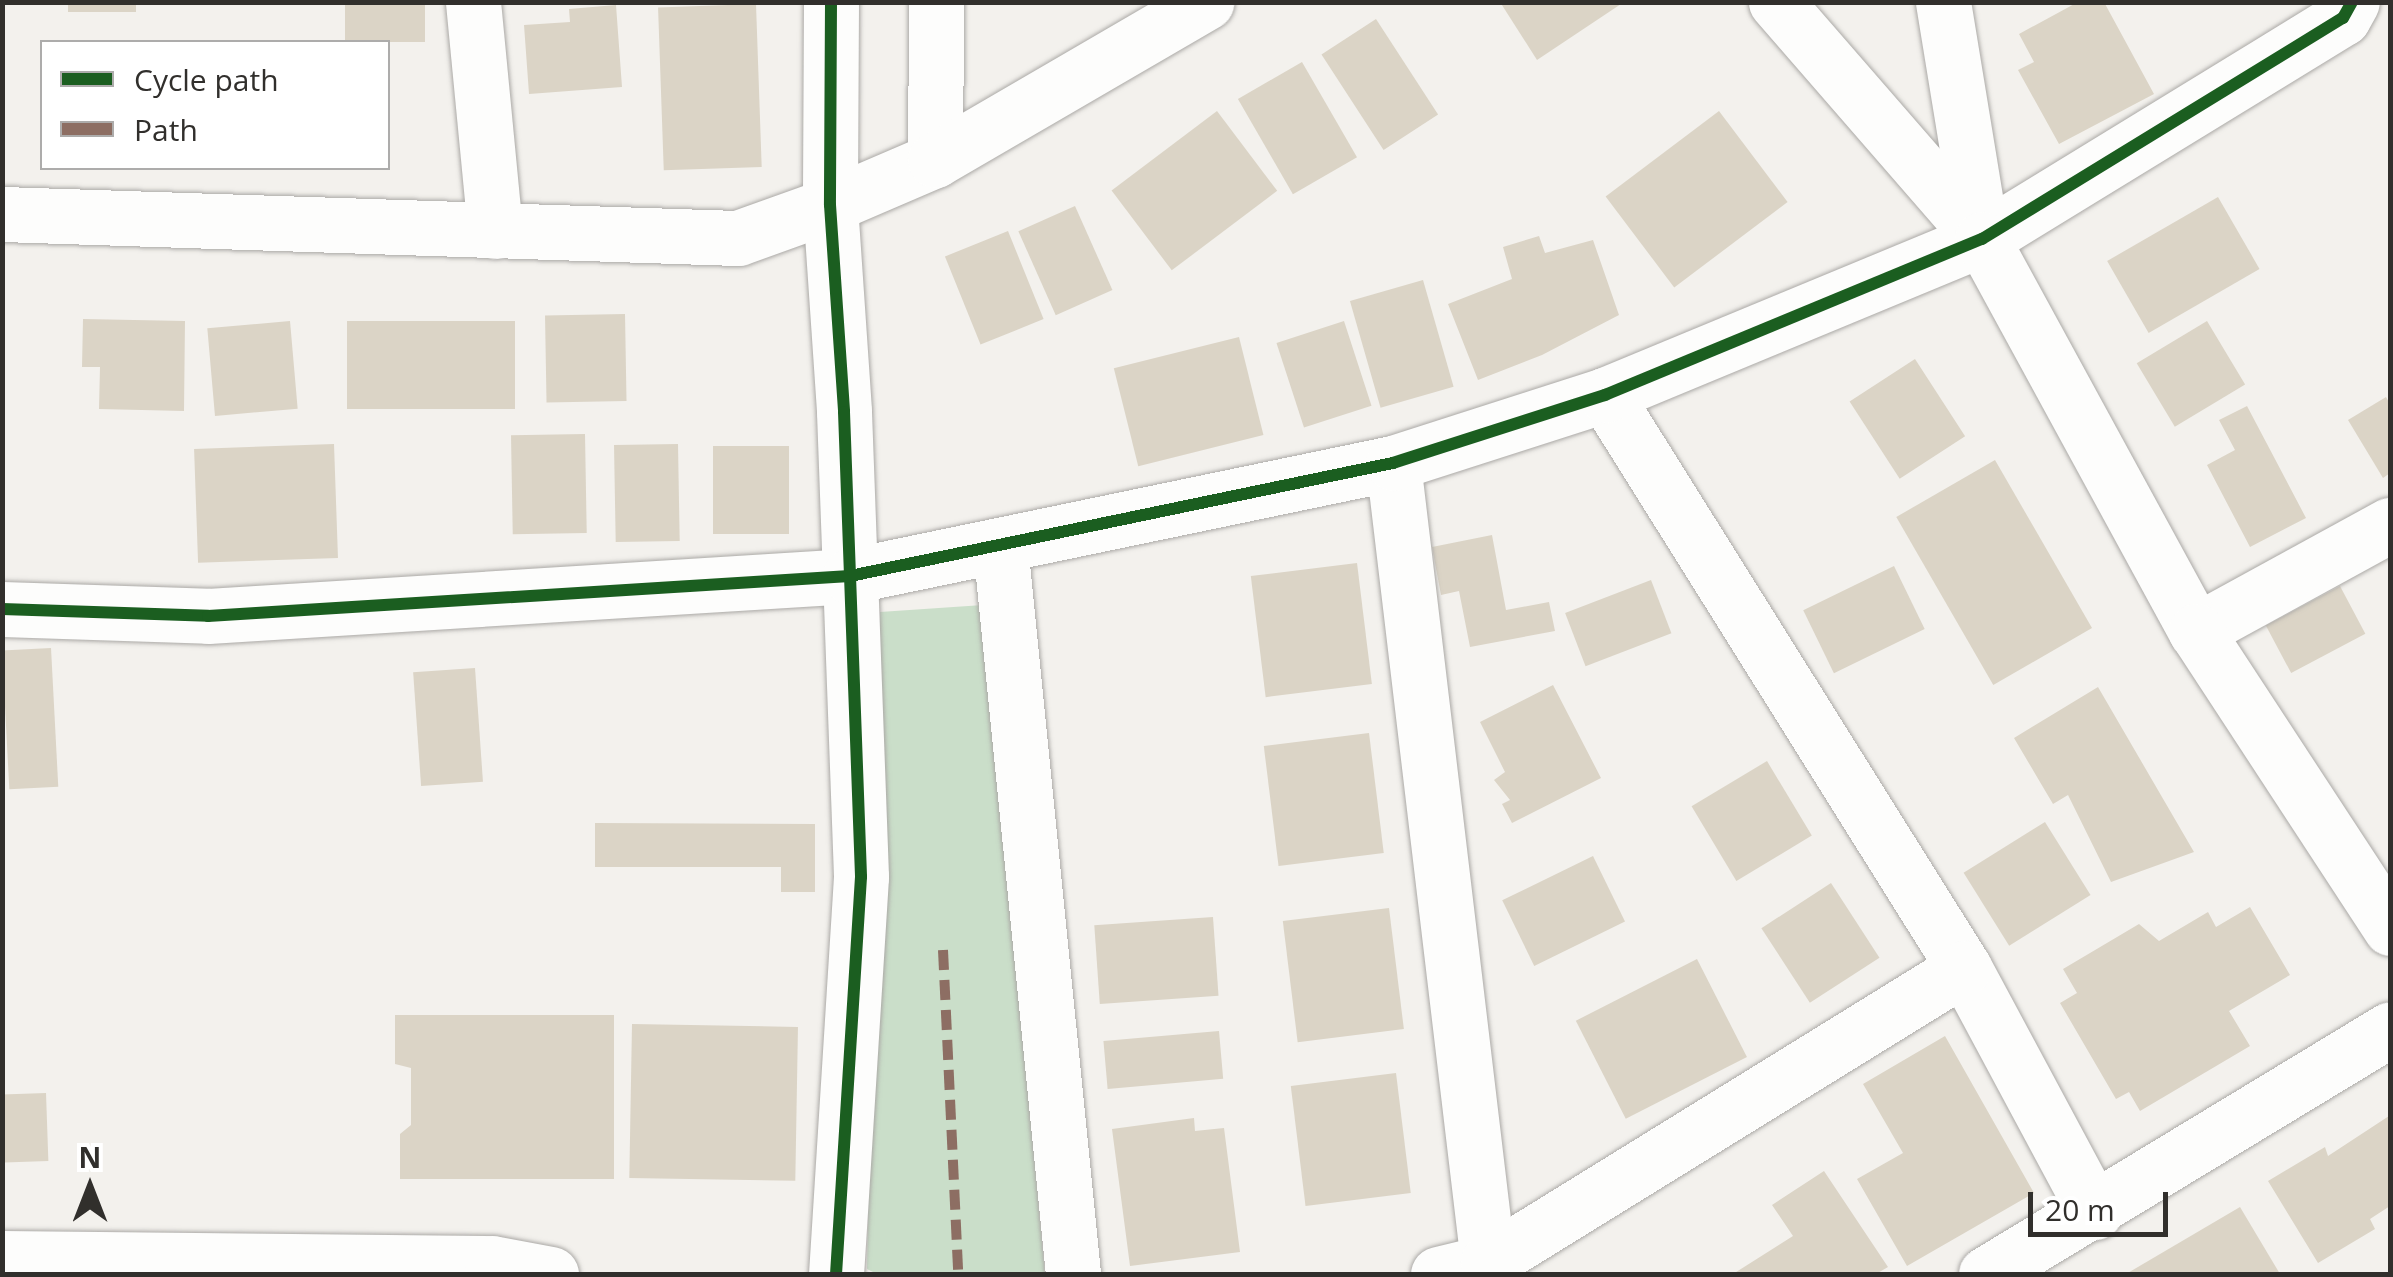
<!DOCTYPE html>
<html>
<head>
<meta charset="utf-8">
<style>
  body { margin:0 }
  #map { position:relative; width:2393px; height:1277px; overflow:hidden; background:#f3f1ed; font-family:"Open Sans",sans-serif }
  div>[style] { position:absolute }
  .green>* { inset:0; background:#cadec9 }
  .building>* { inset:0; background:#dbd4c6; transform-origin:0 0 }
  .roads { filter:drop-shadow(0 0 2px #aba9a6) drop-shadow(0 0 2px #aba9a6) }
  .street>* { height:55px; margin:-27.5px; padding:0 27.5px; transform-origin:27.5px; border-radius:27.5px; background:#fdfdfc }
  .secondary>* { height:55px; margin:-27.5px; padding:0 27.5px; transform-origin:27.5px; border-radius:27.5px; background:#fdfdfc }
  .quiet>* { height:10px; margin-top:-5px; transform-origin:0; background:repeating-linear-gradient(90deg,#8d6e63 0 20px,transparent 0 30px) }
  .cycleway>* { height:12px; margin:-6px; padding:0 6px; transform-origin:6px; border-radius:6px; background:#1b5e20 }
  span { translate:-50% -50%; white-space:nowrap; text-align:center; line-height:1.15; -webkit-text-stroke:9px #fff; paint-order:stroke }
  .frame { position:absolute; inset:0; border:5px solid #312f2c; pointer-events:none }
  .legend { position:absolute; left:40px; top:40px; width:350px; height:130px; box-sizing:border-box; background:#fff; border:2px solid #adacab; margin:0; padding:12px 18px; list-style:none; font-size:30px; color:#312f2c }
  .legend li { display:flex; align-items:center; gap:20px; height:50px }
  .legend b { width:50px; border:2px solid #adacab }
  .north { position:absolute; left:40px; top:1137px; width:100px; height:100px; -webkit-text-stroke:8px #fff; paint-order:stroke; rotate:0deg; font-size:28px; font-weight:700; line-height:40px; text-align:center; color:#312f2c }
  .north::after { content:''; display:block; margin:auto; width:35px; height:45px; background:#312f2c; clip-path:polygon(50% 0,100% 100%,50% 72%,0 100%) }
  .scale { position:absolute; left:2028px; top:1192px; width:140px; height:45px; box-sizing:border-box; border:5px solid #312f2c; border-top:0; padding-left:12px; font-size:30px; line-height:35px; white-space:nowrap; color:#312f2c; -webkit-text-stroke:8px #fff; paint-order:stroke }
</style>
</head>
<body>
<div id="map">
  <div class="green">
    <div style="clip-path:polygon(983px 605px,1045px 1274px,877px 1274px,867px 1269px,880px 612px)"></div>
  </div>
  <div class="building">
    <div style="left:345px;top:2px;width:80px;height:40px"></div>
    <div style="clip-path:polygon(1500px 2px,1624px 2px,1537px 60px)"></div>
    <div style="clip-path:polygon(2078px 2px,2104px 2px,2154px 94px,2059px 144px,2018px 70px,2034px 62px,2019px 34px)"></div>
    <div style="left:68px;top:3px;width:68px;height:9px"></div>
    <div style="left:756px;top:4px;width:163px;height:98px;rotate:88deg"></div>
    <div style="clip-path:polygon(616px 5px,622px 87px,529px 94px,524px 25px,570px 22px,569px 9px)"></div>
    <div style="left:1376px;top:19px;width:114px;height:65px;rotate:57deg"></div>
    <div style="left:1302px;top:62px;width:110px;height:74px;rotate:60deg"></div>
    <div style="left:1217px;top:111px;width:100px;height:132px;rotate:53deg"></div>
    <div style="left:1719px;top:111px;width:114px;height:142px;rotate:53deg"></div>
    <div style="left:2218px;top:197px;width:83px;height:128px;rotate:60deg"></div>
    <div style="left:1075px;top:206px;width:92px;height:62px;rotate:66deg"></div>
    <div style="left:1008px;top:231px;width:95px;height:68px;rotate:68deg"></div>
    <div style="clip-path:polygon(1539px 236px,1545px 253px,1593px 240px,1619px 315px,1542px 355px,1478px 380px,1448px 304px,1512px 279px,1503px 247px)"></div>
    <div style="left:1423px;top:280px;width:111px;height:76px;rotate:74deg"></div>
    <div style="left:625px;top:314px;width:87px;height:80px;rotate:89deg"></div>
    <div style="clip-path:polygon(83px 319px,185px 321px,184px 411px,99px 409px,100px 367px,82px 367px)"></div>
    <div style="left:290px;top:321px;width:88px;height:83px;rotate:85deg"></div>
    <div style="left:347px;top:321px;width:168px;height:88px"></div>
    <div style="left:1344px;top:321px;width:89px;height:71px;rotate:72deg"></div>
    <div style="left:2207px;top:321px;width:74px;height:82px;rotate:59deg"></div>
    <div style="left:1239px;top:337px;width:101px;height:129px;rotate:76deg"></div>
    <div style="left:1915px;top:359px;width:92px;height:78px;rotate:57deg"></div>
    <div style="clip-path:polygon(2386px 397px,2390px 404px,2390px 473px,2383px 478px,2348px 420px)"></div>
    <div style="clip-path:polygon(2247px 406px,2306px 518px,2250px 547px,2207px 465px,2235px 450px,2219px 420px)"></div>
    <div style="left:585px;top:434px;width:99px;height:74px;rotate:89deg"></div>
    <div style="left:334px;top:444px;width:114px;height:140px;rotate:88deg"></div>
    <div style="left:678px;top:444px;width:97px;height:64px;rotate:89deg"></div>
    <div style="left:713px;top:446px;width:76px;height:88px"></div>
    <div style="left:1995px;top:460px;width:194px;height:114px;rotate:60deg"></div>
    <div style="clip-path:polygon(1492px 535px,1506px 610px,1549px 602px,1555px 631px,1470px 647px,1459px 591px,1441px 595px,1432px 547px)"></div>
    <div style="left:1357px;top:563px;width:122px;height:107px;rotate:83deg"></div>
    <div style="left:1894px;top:566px;width:70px;height:101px;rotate:64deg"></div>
    <div style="left:1651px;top:580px;width:57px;height:92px;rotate:69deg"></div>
    <div style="left:2340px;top:586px;width:54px;height:84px;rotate:62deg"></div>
    <div style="left:51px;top:648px;width:139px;height:49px;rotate:87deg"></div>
    <div style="left:475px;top:668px;width:114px;height:62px;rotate:86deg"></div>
    <div style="clip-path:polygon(1553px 685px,1601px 778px,1512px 823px,1502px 804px,1510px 800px,1494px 780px,1505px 772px,1480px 722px)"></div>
    <div style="clip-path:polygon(2098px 687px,2194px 852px,2111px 882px,2068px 795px,2053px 804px,2014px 738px)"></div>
    <div style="left:1369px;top:733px;width:121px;height:106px;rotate:83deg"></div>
    <div style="left:1767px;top:761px;width:87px;height:88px;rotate:59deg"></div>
    <div style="left:2045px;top:822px;width:86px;height:96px;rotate:58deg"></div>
    <div style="clip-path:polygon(595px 823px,815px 824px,815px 892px,781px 892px,781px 867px,595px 867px)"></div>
    <div style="left:1593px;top:856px;width:73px;height:101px;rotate:64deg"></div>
    <div style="left:1831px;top:883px;width:89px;height:83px;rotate:57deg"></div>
    <div style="clip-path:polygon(2250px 907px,2290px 975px,2229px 1011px,2250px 1046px,2140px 1111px,2129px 1092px,2116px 1099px,2060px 1003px,2077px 993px,2063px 969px,2139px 924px,2159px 941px,2208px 912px,2216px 927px)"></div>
    <div style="left:1389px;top:908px;width:122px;height:107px;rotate:83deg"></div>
    <div style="left:1213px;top:917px;width:79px;height:119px;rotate:86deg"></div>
    <div style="left:1697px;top:959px;width:110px;height:136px;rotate:63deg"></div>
    <div style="clip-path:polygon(395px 1015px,614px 1015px,614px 1179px,400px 1179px,400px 1134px,411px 1125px,411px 1068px,395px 1064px)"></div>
    <div style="left:632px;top:1024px;width:166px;height:154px;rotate:1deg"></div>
    <div style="left:1219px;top:1031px;width:48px;height:116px;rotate:85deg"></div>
    <div style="clip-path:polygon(1945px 1036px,2034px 1193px,1907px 1266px,1857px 1179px,1903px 1153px,1863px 1084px)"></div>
    <div style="left:1396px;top:1073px;width:121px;height:106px;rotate:83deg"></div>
    <div style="left:46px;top:1093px;width:68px;height:44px;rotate:88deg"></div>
    <div style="clip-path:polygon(2389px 1116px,2390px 1206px,2370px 1219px,2375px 1229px,2318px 1263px,2268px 1181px,2325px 1147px,2328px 1156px)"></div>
    <div style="clip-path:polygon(1194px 1118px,1195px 1131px,1224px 1128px,1240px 1252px,1130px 1266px,1112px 1129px)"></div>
    <div style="clip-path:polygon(1824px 1171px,1888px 1267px,1876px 1274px,1733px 1274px,1793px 1236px,1772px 1205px)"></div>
    <div style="clip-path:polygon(2240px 1207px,2280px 1274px,2126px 1274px)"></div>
  </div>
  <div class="roads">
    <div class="street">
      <div style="left:473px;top:2px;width:230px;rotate:84.5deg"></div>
      <div style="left:831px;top:2px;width:203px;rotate:90.3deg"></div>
      <div style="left:830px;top:205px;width:207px;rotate:86.1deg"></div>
      <div style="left:844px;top:412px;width:465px;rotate:87.9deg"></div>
      <div style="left:861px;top:877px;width:398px;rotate:93.6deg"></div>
      <div style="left:1943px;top:2px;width:240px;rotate:80.7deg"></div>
      <div style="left:935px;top:160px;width:158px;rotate:-89.6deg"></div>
      <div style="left:2px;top:214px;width:736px;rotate:1.87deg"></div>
      <div style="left:738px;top:238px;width:98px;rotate:-19.7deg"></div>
      <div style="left:830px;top:205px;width:114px;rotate:-23.2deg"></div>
      <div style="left:935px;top:160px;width:314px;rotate:-30.2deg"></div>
      <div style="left:1605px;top:395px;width:676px;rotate:57.93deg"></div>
      <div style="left:1964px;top:968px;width:277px;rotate:61.8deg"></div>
      <div style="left:1393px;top:463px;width:805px;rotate:83.22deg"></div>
      <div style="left:1000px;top:545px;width:733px;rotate:84.28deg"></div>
      <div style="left:2px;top:609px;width:206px;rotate:1.9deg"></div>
      <div style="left:208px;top:616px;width:643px;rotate:-3.57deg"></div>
      <div style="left:850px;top:576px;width:555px;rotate:-11.76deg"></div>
      <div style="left:1393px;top:463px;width:223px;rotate:-17.8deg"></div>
      <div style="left:1605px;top:395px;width:408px;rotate:-22.5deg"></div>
      <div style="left:1982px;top:239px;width:423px;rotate:-31.5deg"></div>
      <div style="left:2343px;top:18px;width:18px;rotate:-61deg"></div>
      <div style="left:2196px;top:631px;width:221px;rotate:-28.7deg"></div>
      <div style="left:2px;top:1258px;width:490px;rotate:0.6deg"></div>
      <div style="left:492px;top:1263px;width:60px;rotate:10.6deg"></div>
      <div style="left:1438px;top:1274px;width:51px;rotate:-13.5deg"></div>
      <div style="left:1488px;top:1262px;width:559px;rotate:-31.7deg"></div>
      <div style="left:1986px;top:1274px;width:472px;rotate:-31.2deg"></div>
    </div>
    <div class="secondary">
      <div style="left:1776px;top:2px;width:314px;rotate:49deg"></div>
      <div style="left:1982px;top:239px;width:447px;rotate:61.4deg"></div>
      <div style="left:2196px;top:631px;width:355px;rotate:56.8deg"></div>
    </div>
  </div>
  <div class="quiet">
    <div style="left:943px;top:950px;width:324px;rotate:87.3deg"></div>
  </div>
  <div class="cycleway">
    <div style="left:831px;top:2px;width:203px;rotate:90.3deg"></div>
    <div style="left:830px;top:205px;width:207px;rotate:86.1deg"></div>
    <div style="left:844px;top:412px;width:465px;rotate:87.9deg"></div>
    <div style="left:861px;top:877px;width:398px;rotate:93.6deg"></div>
    <div style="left:2px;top:609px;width:206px;rotate:1.9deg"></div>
    <div style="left:208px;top:616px;width:643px;rotate:-3.57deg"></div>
    <div style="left:850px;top:576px;width:555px;rotate:-11.76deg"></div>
    <div style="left:1393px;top:463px;width:223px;rotate:-17.8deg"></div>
    <div style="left:1605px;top:395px;width:408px;rotate:-22.5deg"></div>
    <div style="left:1982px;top:239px;width:423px;rotate:-31.5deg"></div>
    <div style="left:2343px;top:18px;width:18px;rotate:-61deg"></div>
  </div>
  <div class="frame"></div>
  <ul class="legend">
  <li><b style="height:12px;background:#1b5e20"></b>Cycle path</li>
  <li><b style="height:12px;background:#8d6e63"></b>Path</li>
  </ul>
  <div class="north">N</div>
  <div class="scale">20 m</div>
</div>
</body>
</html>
